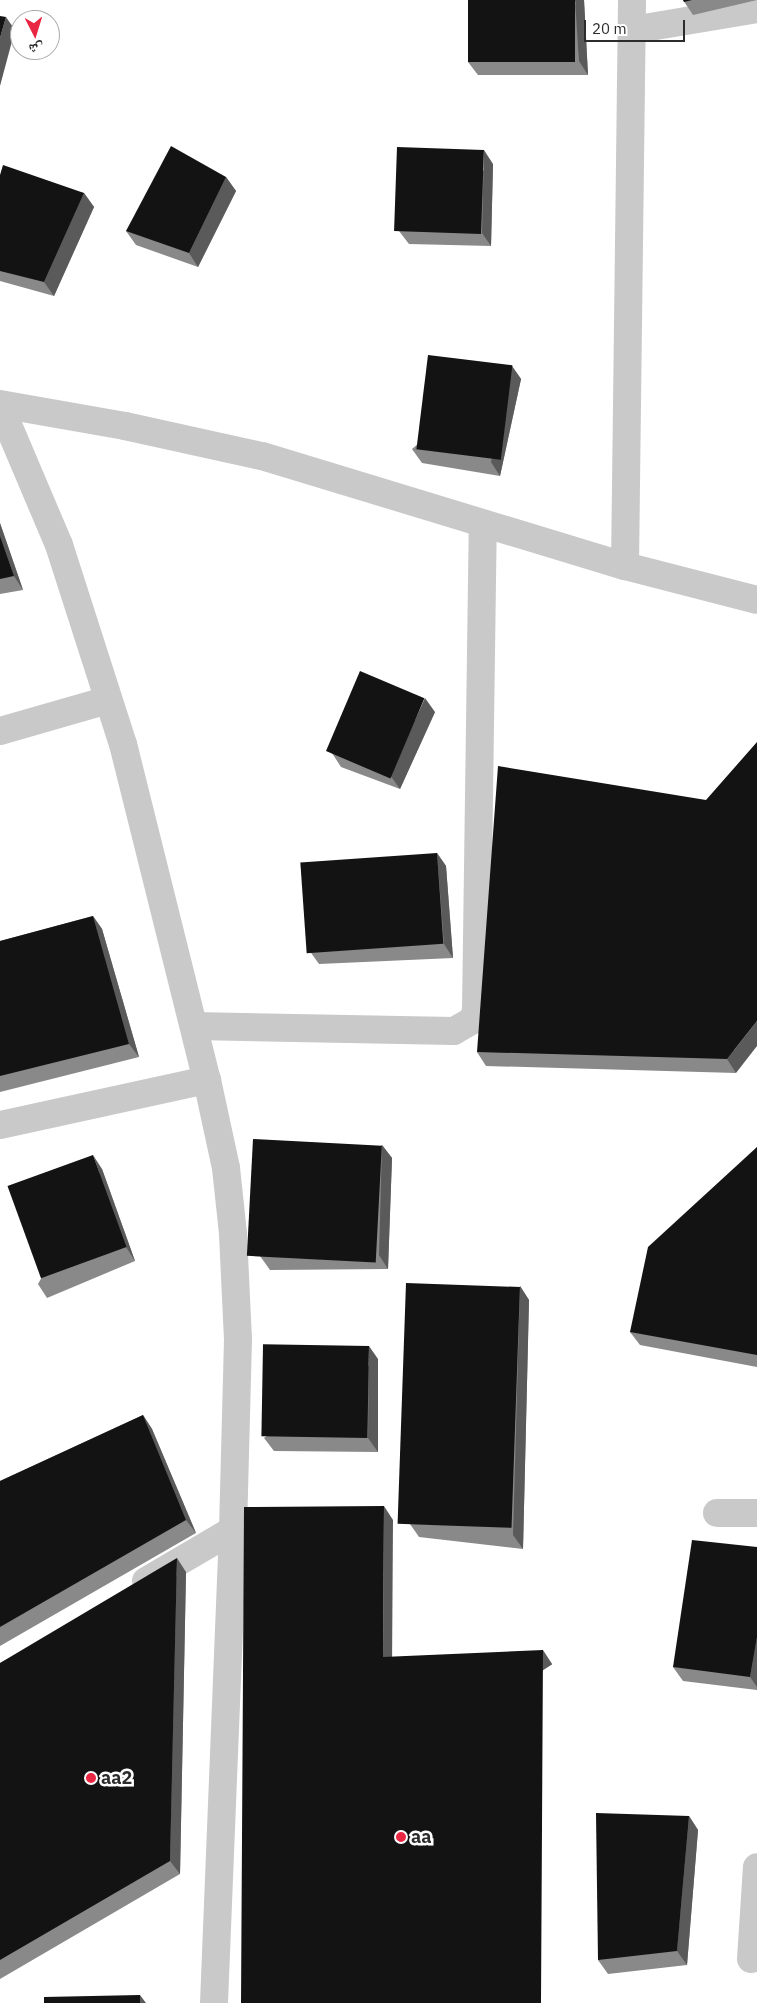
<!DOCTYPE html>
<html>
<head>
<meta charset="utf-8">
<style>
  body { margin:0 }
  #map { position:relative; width:757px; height:2003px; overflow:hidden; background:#fff; font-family:"IBM Plex Sans","Noto Naskh Arabic",sans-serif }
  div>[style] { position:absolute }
  .minor>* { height:28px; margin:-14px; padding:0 14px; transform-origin:14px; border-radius:14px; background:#c9c9c9 }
  .wall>* { inset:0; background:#898989 }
  .shaded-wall>* { inset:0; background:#5a5a5a; transform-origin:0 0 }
  .building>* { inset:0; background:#131313; transform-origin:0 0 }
  .dots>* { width:14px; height:14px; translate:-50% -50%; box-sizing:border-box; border:2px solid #fff; border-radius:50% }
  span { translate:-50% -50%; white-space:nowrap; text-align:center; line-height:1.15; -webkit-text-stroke:5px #fff; paint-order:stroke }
  .poi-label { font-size:18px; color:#2c2c2c; font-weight:700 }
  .left { translate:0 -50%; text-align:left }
  .north { position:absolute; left:10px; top:10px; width:50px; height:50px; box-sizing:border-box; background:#fff; border:1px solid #ababab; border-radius:50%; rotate:175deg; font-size:14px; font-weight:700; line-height:20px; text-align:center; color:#2c2c2c }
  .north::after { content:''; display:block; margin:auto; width:18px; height:22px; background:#e92743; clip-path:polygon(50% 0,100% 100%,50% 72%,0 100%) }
  .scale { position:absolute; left:584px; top:20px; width:101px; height:22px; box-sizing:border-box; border:2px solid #2c2c2c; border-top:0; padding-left:6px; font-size:15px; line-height:18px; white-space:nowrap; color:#2c2c2c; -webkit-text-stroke:4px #fff; paint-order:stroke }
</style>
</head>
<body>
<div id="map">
  <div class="minor">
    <div style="left:632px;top:30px;width:127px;rotate:-9.5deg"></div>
    <div style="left:0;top:404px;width:127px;rotate:10deg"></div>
    <div style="left:125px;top:426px;width:140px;rotate:12.4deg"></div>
    <div style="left:262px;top:456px;width:379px;rotate:16.9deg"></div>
    <div style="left:625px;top:566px;width:136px;rotate:14.4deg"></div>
    <div style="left:0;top:406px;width:151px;rotate:67deg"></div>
    <div style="left:59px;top:545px;width:209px;rotate:72.2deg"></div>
    <div style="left:123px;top:744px;width:346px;rotate:76deg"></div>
    <div style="left:207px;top:1080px;width:90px;rotate:77.8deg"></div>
    <div style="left:226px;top:1168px;width:66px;rotate:83.9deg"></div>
    <div style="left:233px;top:1234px;width:105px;rotate:87.3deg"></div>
    <div style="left:238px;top:1339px;width:191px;rotate:91.5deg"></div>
    <div style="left:233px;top:1530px;width:473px;rotate:92.3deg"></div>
    <div style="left:625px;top:566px;width:566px;rotate:-89.29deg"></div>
    <div style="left:0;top:731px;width:112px;rotate:-16deg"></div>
    <div style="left:194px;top:1026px;width:260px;rotate:1.1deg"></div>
    <div style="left:454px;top:1031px;width:22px;rotate:-30deg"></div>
    <div style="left:473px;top:1020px;width:9px;rotate:-72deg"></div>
    <div style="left:476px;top:1011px;width:486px;rotate:-89.2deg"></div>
    <div style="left:0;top:1125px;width:212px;rotate:-12.3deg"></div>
    <div style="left:717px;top:1513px;width:40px"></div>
    <div style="left:146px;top:1581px;width:101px;rotate:-30.4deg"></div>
    <div style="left:751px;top:1959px;width:92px;rotate:-86.3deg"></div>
  </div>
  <div class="wall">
    <div style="clip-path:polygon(584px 0,588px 75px,478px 75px,468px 62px)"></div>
    <div style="clip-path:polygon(683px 0,757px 0,693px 15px)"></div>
    <div style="clip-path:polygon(493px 164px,491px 246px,409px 244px,399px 231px)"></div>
    <div style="clip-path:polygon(0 175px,84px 193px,94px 207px,54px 296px,0 281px)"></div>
    <div style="clip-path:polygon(226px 177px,236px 191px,198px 267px,136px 245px,126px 231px)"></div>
    <div style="clip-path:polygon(512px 366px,521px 379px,500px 476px,422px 463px,412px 449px)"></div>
    <div style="clip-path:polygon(0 523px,23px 590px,0 594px)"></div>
    <div style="clip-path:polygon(435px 712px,400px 789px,341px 767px,332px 753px)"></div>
    <div style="clip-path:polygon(706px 800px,736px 1073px,486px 1066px,477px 1052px)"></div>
    <div style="clip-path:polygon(437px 853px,446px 866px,453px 958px,319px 964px,309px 950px)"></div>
    <div style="clip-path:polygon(93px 916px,102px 929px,139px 1057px,0 1092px,0 941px)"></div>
    <div style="clip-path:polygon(382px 1145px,392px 1158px,388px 1269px,270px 1270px,260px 1256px)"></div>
    <div style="clip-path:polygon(757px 1147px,757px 1367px,640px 1345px,630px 1332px)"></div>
    <div style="clip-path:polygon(102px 1169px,135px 1261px,47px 1298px,38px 1284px)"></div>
    <div style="clip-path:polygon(520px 1286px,529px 1300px,523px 1549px,419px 1537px,410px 1524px)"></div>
    <div style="clip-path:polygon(378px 1359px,378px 1452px,274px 1451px,264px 1438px)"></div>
    <div style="clip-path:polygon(143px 1415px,152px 1429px,196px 1533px,0 1646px,0 1481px)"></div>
    <div style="clip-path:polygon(757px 1547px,757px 1690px,683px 1681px,673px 1667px)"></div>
    <div style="clip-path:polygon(186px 1572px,180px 1874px,0 1979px,0 1663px)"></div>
    <div style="clip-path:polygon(689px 1816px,698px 1830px,687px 1965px,608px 1974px,598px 1960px)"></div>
  </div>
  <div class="shaded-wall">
    <div style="clip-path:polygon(575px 0,584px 0,588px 75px,579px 61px)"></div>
    <div style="clip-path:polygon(6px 17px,15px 30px,0 86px,0 38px)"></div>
    <div style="clip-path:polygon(484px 150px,493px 164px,491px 246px,482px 233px)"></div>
    <div style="clip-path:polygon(226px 177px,236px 191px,198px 267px,189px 253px)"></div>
    <div style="clip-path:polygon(84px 193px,94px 207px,54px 296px,44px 282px)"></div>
    <div style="clip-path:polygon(512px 366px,521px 379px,500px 476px,491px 462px)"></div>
    <div style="clip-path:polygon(0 523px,23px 590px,14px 576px,0 536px)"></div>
    <div style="clip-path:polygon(425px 698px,435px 712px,400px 789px,390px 775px)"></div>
    <div style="clip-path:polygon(437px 853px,446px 866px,453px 958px,444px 944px)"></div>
    <div style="clip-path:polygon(93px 916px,102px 929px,139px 1057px,129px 1044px)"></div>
    <div style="clip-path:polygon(757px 1021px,757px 1046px,736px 1073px,727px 1059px)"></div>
    <div style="clip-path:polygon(382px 1145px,392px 1158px,388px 1269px,379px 1255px)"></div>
    <div style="clip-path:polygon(93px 1155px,102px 1169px,135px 1261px,126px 1247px)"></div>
    <div style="clip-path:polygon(520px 1286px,529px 1300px,523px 1549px,513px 1535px)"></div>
    <div style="clip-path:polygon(369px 1346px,378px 1359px,378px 1452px,368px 1438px)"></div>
    <div style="clip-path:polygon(143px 1415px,152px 1429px,196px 1533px,186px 1520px)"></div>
    <div style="clip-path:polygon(384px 1506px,393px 1520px,392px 1671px,383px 1657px)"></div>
    <div style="clip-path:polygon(177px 1558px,186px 1572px,180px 1874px,170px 1861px)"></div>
    <div style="clip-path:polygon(757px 1637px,757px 1687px,750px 1677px)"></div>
    <div style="left:543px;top:1650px;width:17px;height:353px;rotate:57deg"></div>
    <div style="clip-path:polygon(689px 1816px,698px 1830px,687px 1965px,677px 1951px)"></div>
    <div style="clip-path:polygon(140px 1995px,146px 2003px,140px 2003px)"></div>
  </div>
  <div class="building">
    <div style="left:468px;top:0;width:107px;height:62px"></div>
    <div style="clip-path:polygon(683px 0,692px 0,684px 2px)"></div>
    <div style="clip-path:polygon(0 16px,6px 17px,0 38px)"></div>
    <div style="clip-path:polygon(171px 146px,226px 177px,189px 253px,126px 231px)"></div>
    <div style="left:397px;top:147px;width:87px;height:84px;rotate:2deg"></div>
    <div style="clip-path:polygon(3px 165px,84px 193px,44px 282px,0 271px,0 175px)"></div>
    <div style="left:428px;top:355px;width:85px;height:95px;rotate:7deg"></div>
    <div style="clip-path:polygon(0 536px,14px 576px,0 579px)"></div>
    <div style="left:360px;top:671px;width:70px;height:87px;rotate:23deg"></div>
    <div style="clip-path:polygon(757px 742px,757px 1021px,727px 1059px,477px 1052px,498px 766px,706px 800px)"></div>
    <div style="left:437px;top:853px;width:91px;height:137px;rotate:86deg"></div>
    <div style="clip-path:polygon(93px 916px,129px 1044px,0 1076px,0 941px)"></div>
    <div style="left:253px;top:1139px;width:129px;height:117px;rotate:3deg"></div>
    <div style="clip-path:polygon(757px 1147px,757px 1355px,630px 1332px,648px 1247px)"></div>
    <div style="left:93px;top:1155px;width:98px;height:91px;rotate:70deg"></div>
    <div style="left:406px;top:1283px;width:114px;height:241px;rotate:2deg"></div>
    <div style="left:369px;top:1346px;width:92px;height:106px;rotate:91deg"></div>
    <div style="clip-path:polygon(143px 1415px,186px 1520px,0 1627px,0 1481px)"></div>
    <div style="clip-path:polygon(384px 1506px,383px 1657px,543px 1650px,541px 2003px,241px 2003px,244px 1507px)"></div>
    <div style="clip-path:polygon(692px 1540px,757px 1547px,757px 1637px,750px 1677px,673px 1667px)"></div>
    <div style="clip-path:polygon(177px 1558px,170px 1861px,0 1960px,0 1663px)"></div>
    <div style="clip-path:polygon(596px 1813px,689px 1816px,677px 1951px,598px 1960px)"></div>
    <div style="clip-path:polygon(140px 1995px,140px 2003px,44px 2003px,44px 1997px)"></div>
  </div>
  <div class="dots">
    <div style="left:91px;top:1778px;background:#e92743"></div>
    <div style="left:401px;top:1837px;background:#e92743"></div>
  </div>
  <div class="poi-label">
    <span class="left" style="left:101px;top:1778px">aa2</span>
    <span class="left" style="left:411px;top:1837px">aa</span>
  </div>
  <div class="north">ش</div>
  <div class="scale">20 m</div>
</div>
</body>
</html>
